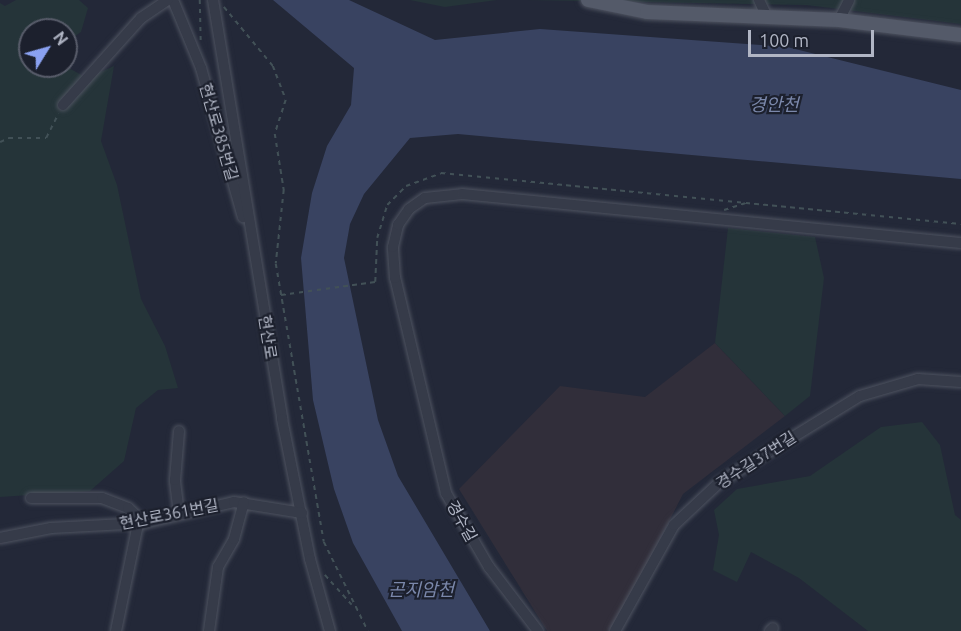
<!DOCTYPE html>
<html>
<head>
<meta charset="utf-8">
<style>
  body { margin:0 }
  #map { position:relative; width:961px; height:631px; overflow:hidden; background:#232838; font-family:Ubuntu,"Noto Sans KR",sans-serif }
  div>[style] { position:absolute }
  .medical>* { inset:0; background:#312e3a }
  .green>* { inset:0; background:#253439 }
  .water>* { inset:0; background:#394361 }
  .path>* { height:1.5px; margin-top:-0.75px; transform-origin:0; background:repeating-linear-gradient(90deg,#425157 0 4.5px,transparent 0 9px) }
  .roads { filter:drop-shadow(0 0 2px #4e5360) drop-shadow(0 0 2px #4e5360) }
  .minor>* { height:10px; margin:-5px; padding:0 5px; transform-origin:5px; border-radius:5px; background:#363b49 }
  .major>* { height:14px; margin:-7px; padding:0 7px; transform-origin:7px; border-radius:7px; background:#545a69 }
  span { translate:-50% -50%; white-space:nowrap; text-align:center; line-height:1.15; -webkit-text-stroke:4.5px #1c202d; paint-order:stroke }
  .street-label { font-size:16px; color:#b1b6c5 }
  .water-label { font-size:18px; color:#7b88ab; font-style:italic }
  .north { position:absolute; left:18px; top:18px; width:60px; height:60px; box-sizing:border-box; background:#1c202d; border:2px solid #585c6a; border-radius:50%; rotate:53deg; font-size:16px; font-weight:700; line-height:24px; text-align:center; color:#b1b6c5 }
  .north::after { content:''; display:block; margin:auto; width:21px; height:27px; background:#8aa1f1; clip-path:polygon(50% 0,100% 100%,50% 72%,0 100%) }
  .scale { position:absolute; left:748px; top:30px; width:126px; height:27px; box-sizing:border-box; border:3px solid #b1b6c5; border-top:0; padding-left:8px; font-size:18px; line-height:21px; white-space:nowrap; color:#b1b6c5; -webkit-text-stroke:4px #1c202d; paint-order:stroke }
</style>
</head>
<body>
<div id="map">
  <div class="medical">
    <div style="clip-path:polygon(715px 343px,785px 416px,683px 494px,613px 631px,547px 631px,459px 489px,560px 386px,645px 397px)"></div>
  </div>
  <div class="green">
    <div style="clip-path:polygon(16px 0,79px 0,88px 8px,81px 32px,66px 42px,66px 30px,30px 30px,30px 66px,65px 66px,87px 78px,114px 66px,101px 141px,117px 185px,141px 299px,165px 346px,178px 388px,158px 390px,136px 408px,124px 461px,90px 491px,0 497px,0 3px,5px 6px)"></div>
    <div style="clip-path:polygon(410px 0,497px 0,445px 7px)"></div>
    <div style="clip-path:polygon(526px 0,961px 0,961px 24px,806px 5px)"></div>
    <div style="clip-path:polygon(728px 228px,815px 237px,824px 278px,810px 396px,785px 416px,715px 343px)"></div>
    <div style="clip-path:polygon(922px 422px,940px 445px,955px 515px,961px 520px,961px 631px,868px 631px,799px 578px,751px 552px,737px 582px,713px 570px,719px 535px,714px 510px,737px 489px,810px 476px,881px 427px)"></div>
  </div>
  <div class="water">
    <div style="clip-path:polygon(273px 0,349px 0,435px 40px,540px 29px,787px 47px,961px 90px,961px 179px,458px 134px,410px 138px,364px 194px,350px 224px,344px 258px,378px 420px,398px 476px,490px 631px,402px 631px,353px 543px,334px 489px,313px 400px,301px 258px,312px 193px,327px 146px,351px 105px,354px 68px)"></div>
  </div>
  <div class="path">
    <div style="left:200px;top:0;width:44px;rotate:88.7deg"></div>
    <div style="left:224px;top:7px;width:77px;rotate:50.3deg"></div>
    <div style="left:273px;top:66px;width:36px;rotate:69deg"></div>
    <div style="left:286px;top:100px;width:36px;rotate:108deg"></div>
    <div style="left:275px;top:134px;width:57px;rotate:80.9deg"></div>
    <div style="left:284px;top:190px;width:74px;rotate:96.2deg"></div>
    <div style="left:276px;top:264px;width:282px;rotate:80.2deg"></div>
    <div style="left:324px;top:542px;width:99px;rotate:63.7deg"></div>
    <div style="left:0;top:142px;width:10px;rotate:-24deg"></div>
    <div style="left:9px;top:138px;width:37px"></div>
    <div style="left:46px;top:138px;width:27px;rotate:-63deg"></div>
    <div style="left:724px;top:210px;width:22px;rotate:-18deg"></div>
    <div style="left:281px;top:295px;width:95px;rotate:-7.9deg"></div>
    <div style="left:375px;top:282px;width:44px;rotate:-87.4deg"></div>
    <div style="left:377px;top:238px;width:34px;rotate:-73deg"></div>
    <div style="left:387px;top:205px;width:27px;rotate:-45deg"></div>
    <div style="left:406px;top:186px;width:37px;rotate:-20deg"></div>
    <div style="left:441px;top:173px;width:522px;rotate:5.6deg"></div>
    <div style="left:325px;top:575px;width:40px;rotate:48deg"></div>
  </div>
  <div class="roads">
    <div class="minor">
      <div style="left:173px;top:0;width:74px;rotate:67.6deg"></div>
      <div style="left:201px;top:68px;width:155px;rotate:74.3deg"></div>
      <div style="left:213px;top:0;width:425px;rotate:80.6deg"></div>
      <div style="left:282px;top:419px;width:143px;rotate:78.7deg"></div>
      <div style="left:310px;top:559px;width:75px;rotate:74.5deg"></div>
      <div style="left:759px;top:0;width:19px;rotate:65deg"></div>
      <div style="left:839px;top:20px;width:22px;rotate:-63deg"></div>
      <div style="left:63px;top:105px;width:117px;rotate:-48.1deg"></div>
      <div style="left:141px;top:18px;width:32px;rotate:-34deg"></div>
      <div style="left:31px;top:498px;width:71px"></div>
      <div style="left:102px;top:498px;width:28px;rotate:21deg"></div>
      <div style="left:128px;top:508px;width:22px;rotate:43deg"></div>
      <div style="left:179px;top:514px;width:34px;rotate:-97deg"></div>
      <div style="left:175px;top:480px;width:49px;rotate:-85.3deg"></div>
      <div style="left:0;top:538px;width:52px;rotate:-11.1deg"></div>
      <div style="left:51px;top:528px;width:93px;rotate:-3.1deg"></div>
      <div style="left:144px;top:523px;width:92px;rotate:-13.1deg"></div>
      <div style="left:234px;top:502px;width:69px;rotate:9.2deg"></div>
      <div style="left:116px;top:631px;width:109px;rotate:-78.4deg"></div>
      <div style="left:209px;top:631px;width:65px;rotate:-82deg"></div>
      <div style="left:218px;top:567px;width:32px;rotate:-60deg"></div>
      <div style="left:234px;top:539px;width:38px;rotate:-75deg"></div>
      <div style="left:538px;top:631px;width:81px;rotate:-127.4deg"></div>
      <div style="left:489px;top:567px;width:86px;rotate:-120.2deg"></div>
      <div style="left:446px;top:493px;width:221px;rotate:-103.3deg"></div>
      <div style="left:395px;top:278px;width:31px;rotate:-94deg"></div>
      <div style="left:393px;top:247px;width:23px;rotate:-77deg"></div>
      <div style="left:398px;top:225px;width:19px;rotate:-55deg"></div>
      <div style="left:409px;top:209px;width:19px;rotate:-35deg"></div>
      <div style="left:425px;top:198px;width:37px;rotate:-6deg"></div>
      <div style="left:462px;top:194px;width:501px;rotate:5.61deg"></div>
      <div style="left:615px;top:631px;width:121px;rotate:-60.9deg"></div>
      <div style="left:674px;top:525px;width:63px;rotate:-43.1deg"></div>
      <div style="left:720px;top:482px;width:164px;rotate:-31.6deg"></div>
      <div style="left:860px;top:396px;width:60px;rotate:-16.3deg"></div>
      <div style="left:918px;top:379px;width:43px;rotate:4deg"></div>
      <div style="left:770px;top:631px;width:4px;rotate:-45deg"></div>
    </div>
    <div class="major">
      <div style="left:588px;top:0;width:60px;rotate:11.5deg"></div>
      <div style="left:647px;top:12px;width:192px;rotate:2.4deg"></div>
      <div style="left:839px;top:20px;width:123px;rotate:7deg"></div>
    </div>
  </div>
  <div class="street-label">
    <span style="left:219px;top:132px;rotate:74deg">현산로385번길</span>
    <span style="left:268px;top:337px;rotate:81deg">현산로</span>
    <span style="left:756px;top:460px;rotate:-33deg">경수길37번길</span>
    <span style="left:169px;top:514px;rotate:-11deg">현산로361번길</span>
    <span style="left:462px;top:521px;rotate:61deg">경수길</span>
  </div>
  <div class="water-label">
    <span style="left:774px;top:104px">경안천</span>
    <span style="left:421px;top:589px">곤지암천</span>
  </div>
  <div class="north">N</div>
  <div class="scale">100 m</div>
</div>
</body>
</html>
